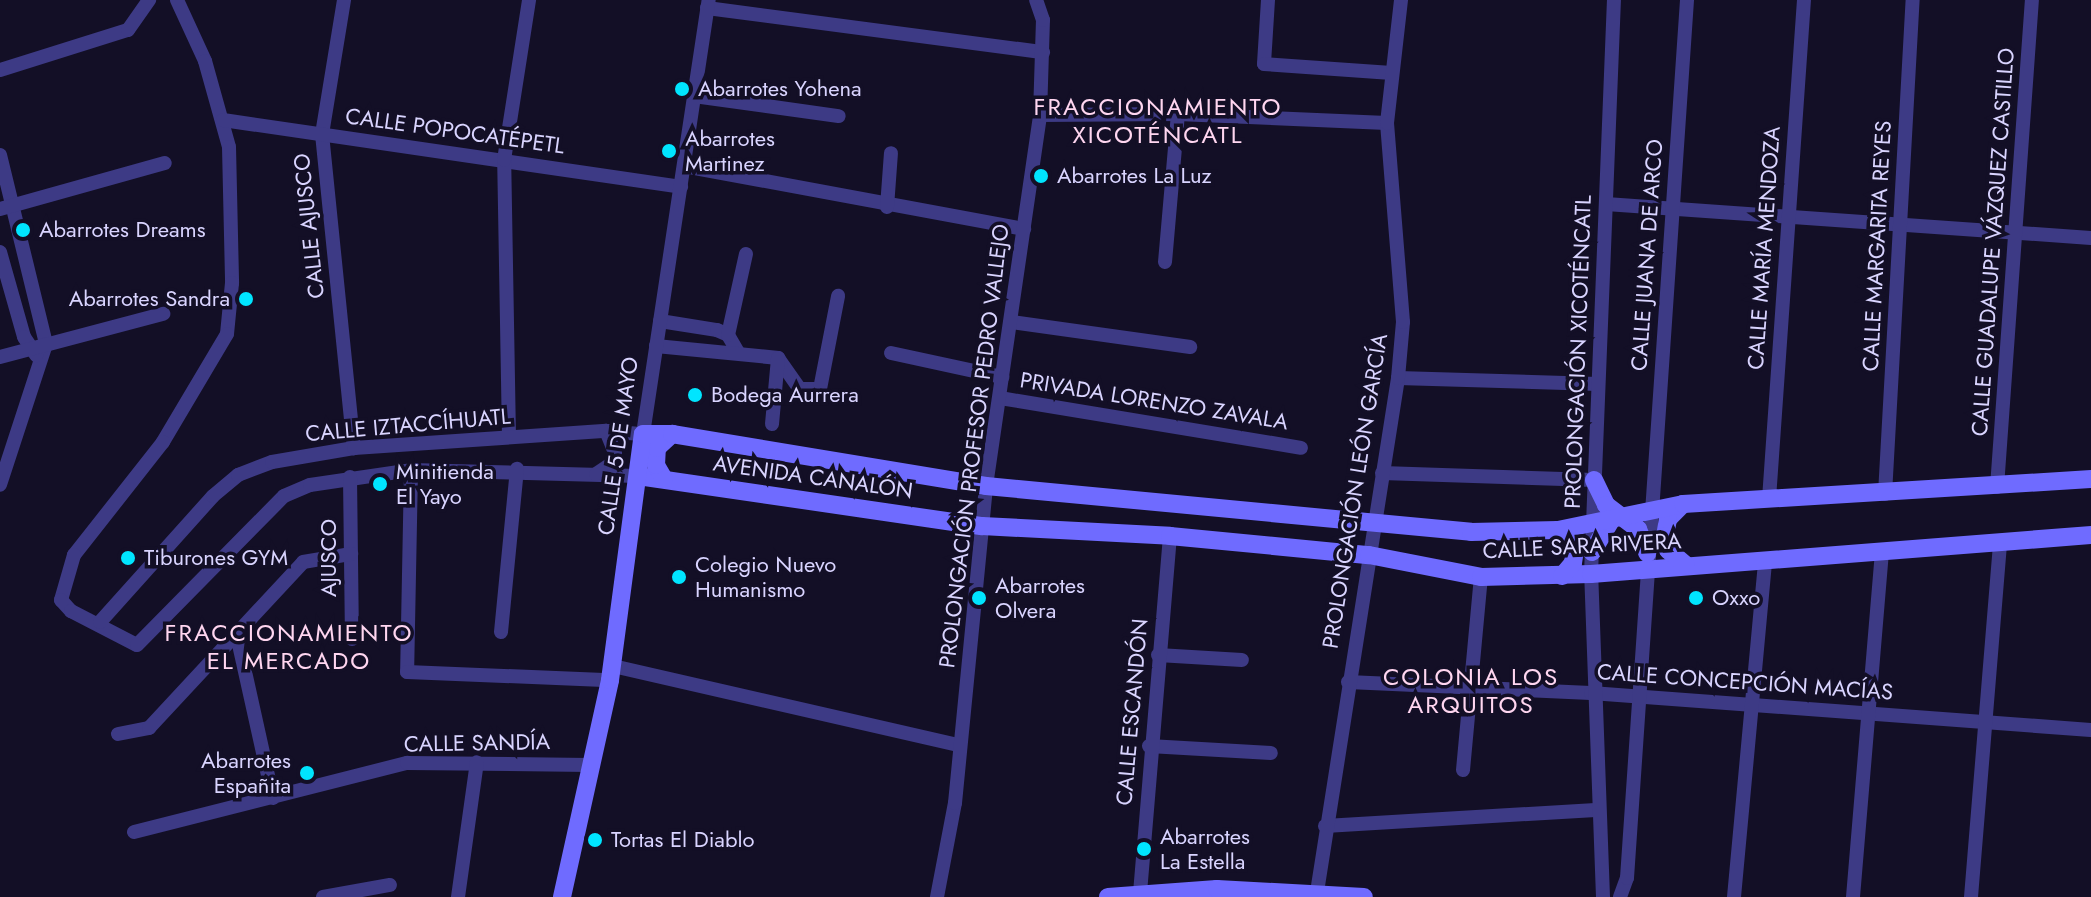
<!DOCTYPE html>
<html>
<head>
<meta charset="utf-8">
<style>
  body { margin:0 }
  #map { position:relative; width:2091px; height:897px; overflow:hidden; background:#130f26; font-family:Jost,sans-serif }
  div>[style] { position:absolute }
  .street>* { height:14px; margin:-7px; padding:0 7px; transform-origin:7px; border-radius:7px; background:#3d3a85 }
  .secondary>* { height:18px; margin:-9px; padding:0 9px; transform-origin:9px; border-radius:9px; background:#6f6bff }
  .dots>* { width:22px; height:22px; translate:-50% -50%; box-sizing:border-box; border:4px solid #130f26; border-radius:50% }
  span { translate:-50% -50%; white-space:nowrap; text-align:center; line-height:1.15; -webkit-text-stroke:7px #130f26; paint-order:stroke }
  .poi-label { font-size:22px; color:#d9d4ff }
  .left { translate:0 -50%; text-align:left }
  .right { translate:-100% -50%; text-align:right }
  .street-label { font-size:22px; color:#d9d4ff }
  .neighbourhood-label { font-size:24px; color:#ffd6f0; letter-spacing:2px }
</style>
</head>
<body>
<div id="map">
  <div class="street">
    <div style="left:177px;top:0;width:67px;rotate:65.3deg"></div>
    <div style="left:205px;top:61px;width:89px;rotate:74.4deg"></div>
    <div style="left:229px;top:147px;width:136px;rotate:88.7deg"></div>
    <div style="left:232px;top:283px;width:51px;rotate:95.6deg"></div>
    <div style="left:227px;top:334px;width:126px;rotate:120.7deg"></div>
    <div style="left:163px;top:442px;width:144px;rotate:128.2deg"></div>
    <div style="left:74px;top:555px;width:47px;rotate:106.1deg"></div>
    <div style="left:61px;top:600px;width:15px;rotate:48deg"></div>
    <div style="left:71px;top:611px;width:74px;rotate:27.3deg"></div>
    <div style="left:137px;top:645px;width:209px;rotate:-45.4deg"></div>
    <div style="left:284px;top:496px;width:28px;rotate:-23deg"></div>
    <div style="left:310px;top:485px;width:102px;rotate:-8.4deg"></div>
    <div style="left:411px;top:470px;width:227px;rotate:1.5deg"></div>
    <div style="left:344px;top:0;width:136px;rotate:99.3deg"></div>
    <div style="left:322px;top:134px;width:316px;rotate:84.2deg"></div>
    <div style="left:1268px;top:0;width:64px;rotate:93.6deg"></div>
    <div style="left:1264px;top:64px;width:128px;rotate:4deg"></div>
    <div style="left:707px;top:8px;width:339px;rotate:7.5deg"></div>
    <div style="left:0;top:70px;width:134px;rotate:-17.4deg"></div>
    <div style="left:128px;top:30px;width:37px;rotate:-55deg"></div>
    <div style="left:694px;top:96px;width:146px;rotate:7.9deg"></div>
    <div style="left:1040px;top:115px;width:138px;rotate:-0.4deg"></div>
    <div style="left:1178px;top:114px;width:209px;rotate:2.5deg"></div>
    <div style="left:223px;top:120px;width:463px;rotate:8.3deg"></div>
    <div style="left:0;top:155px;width:195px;rotate:76.3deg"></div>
    <div style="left:46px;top:344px;width:148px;rotate:108.1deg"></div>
    <div style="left:684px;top:166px;width:346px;rotate:10.5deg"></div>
    <div style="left:1606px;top:204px;width:486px;rotate:4deg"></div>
    <div style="left:887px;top:207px;width:54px;rotate:-85.8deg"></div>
    <div style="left:0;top:209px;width:171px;rotate:-15.6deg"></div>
    <div style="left:0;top:252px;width:88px;rotate:74.2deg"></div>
    <div style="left:24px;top:337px;width:22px;rotate:56deg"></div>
    <div style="left:1165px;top:262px;width:149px;rotate:-85deg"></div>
    <div style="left:660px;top:321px;width:58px;rotate:9deg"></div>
    <div style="left:717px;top:330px;width:12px;rotate:24deg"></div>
    <div style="left:728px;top:335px;width:20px;rotate:60deg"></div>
    <div style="left:1012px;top:322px;width:180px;rotate:8deg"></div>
    <div style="left:728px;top:335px;width:83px;rotate:-77.5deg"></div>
    <div style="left:656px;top:346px;width:123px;rotate:5.6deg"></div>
    <div style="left:778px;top:358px;width:38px;rotate:55deg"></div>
    <div style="left:800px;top:389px;width:20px"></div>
    <div style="left:820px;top:389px;width:95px;rotate:-79deg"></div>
    <div style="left:891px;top:353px;width:114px;rotate:12.2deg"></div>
    <div style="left:0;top:357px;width:169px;rotate:-14.8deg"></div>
    <div style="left:1398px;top:378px;width:200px;rotate:1.7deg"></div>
    <div style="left:1000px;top:398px;width:305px;rotate:9.4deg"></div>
    <div style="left:772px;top:424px;width:66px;rotate:-84.8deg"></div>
    <div style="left:509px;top:437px;width:277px;rotate:-91deg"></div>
    <div style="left:504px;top:160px;width:162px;rotate:-81.1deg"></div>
    <div style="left:411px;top:470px;width:202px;rotate:91.1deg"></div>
    <div style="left:407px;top:672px;width:203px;rotate:2.3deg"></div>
    <div style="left:1382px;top:473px;width:212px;rotate:1.9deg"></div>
    <div style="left:596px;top:474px;width:18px;rotate:-34deg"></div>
    <div style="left:611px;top:464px;width:12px;rotate:-70deg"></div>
    <div style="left:615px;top:453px;width:24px;rotate:-112deg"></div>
    <div style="left:350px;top:477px;width:162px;rotate:89.3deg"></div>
    <div style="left:1997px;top:487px;width:488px;rotate:-85.9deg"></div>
    <div style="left:1885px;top:494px;width:495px;rotate:-86.8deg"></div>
    <div style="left:1769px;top:499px;width:500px;rotate:-85.99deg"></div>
    <div style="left:100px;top:622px;width:169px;rotate:-48.1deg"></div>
    <div style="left:213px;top:496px;width:33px;rotate:-40deg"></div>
    <div style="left:238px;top:475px;width:36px;rotate:-21deg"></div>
    <div style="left:272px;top:462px;width:83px;rotate:-9.7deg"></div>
    <div style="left:354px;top:448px;width:253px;rotate:-3.9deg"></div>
    <div style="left:606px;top:431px;width:37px;rotate:5deg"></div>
    <div style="left:643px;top:434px;width:439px;rotate:-81.4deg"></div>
    <div style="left:236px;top:631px;width:171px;rotate:77.5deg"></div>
    <div style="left:501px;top:632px;width:164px;rotate:-84.4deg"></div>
    <div style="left:1158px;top:655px;width:84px;rotate:3.4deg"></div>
    <div style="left:613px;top:666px;width:355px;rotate:12.9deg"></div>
    <div style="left:1348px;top:682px;width:243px;rotate:2.6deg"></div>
    <div style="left:1591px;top:693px;width:501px;rotate:4.23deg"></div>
    <div style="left:118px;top:734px;width:32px;rotate:-11deg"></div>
    <div style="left:149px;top:728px;width:226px;rotate:-47.1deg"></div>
    <div style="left:303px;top:562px;width:49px;rotate:-9.5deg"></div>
    <div style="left:1149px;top:746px;width:122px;rotate:3.3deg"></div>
    <div style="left:1463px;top:770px;width:194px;rotate:-84.7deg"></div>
    <div style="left:1325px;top:826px;width:271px;rotate:-3.4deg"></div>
    <div style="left:134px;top:832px;width:282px;rotate:-14.2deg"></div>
    <div style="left:407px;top:763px;width:183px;rotate:0.6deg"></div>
    <div style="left:1317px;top:892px;width:520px;rotate:-81.04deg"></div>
    <div style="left:1398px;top:378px;width:56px;rotate:-84.9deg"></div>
    <div style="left:1403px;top:322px;width:200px;rotate:-94.6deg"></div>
    <div style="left:1387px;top:123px;width:124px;rotate:-83.5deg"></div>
    <div style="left:1140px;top:893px;width:358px;rotate:-85.2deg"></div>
    <div style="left:323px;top:897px;width:68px;rotate:-10.2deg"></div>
    <div style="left:458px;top:897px;width:136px;rotate:-82deg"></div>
    <div style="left:937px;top:897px;width:96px;rotate:-79.2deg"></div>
    <div style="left:955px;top:803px;width:319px;rotate:-84.4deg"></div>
    <div style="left:986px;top:486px;width:375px;rotate:-81.7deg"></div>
    <div style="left:1040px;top:115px;width:95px;rotate:-88.2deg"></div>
    <div style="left:1043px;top:20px;width:21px;rotate:-109deg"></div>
    <div style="left:1603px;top:897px;width:323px;rotate:-92.1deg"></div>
    <div style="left:1591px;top:574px;width:574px;rotate:-87.71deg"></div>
    <div style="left:1620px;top:897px;width:20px;rotate:-70deg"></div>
    <div style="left:1627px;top:878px;width:880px;rotate:-86.09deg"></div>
    <div style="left:1734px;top:897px;width:338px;rotate:-84.7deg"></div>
    <div style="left:1853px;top:897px;width:345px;rotate:-85.2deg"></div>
    <div style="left:1971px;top:897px;width:355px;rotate:-85.3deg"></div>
  </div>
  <div class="secondary">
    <div style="left:638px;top:476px;width:348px;rotate:8.3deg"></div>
    <div style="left:982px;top:526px;width:188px;rotate:3deg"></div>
    <div style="left:1170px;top:536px;width:200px;rotate:5.5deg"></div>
    <div style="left:1369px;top:555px;width:114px;rotate:11.1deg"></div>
    <div style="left:1481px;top:577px;width:110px;rotate:-1.6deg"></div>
    <div style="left:1591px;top:574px;width:502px;rotate:-4.46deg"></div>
    <div style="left:664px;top:479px;width:16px;rotate:-120deg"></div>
    <div style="left:656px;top:465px;width:17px;rotate:-87deg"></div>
    <div style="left:657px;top:448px;width:21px;rotate:-43deg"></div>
    <div style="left:1594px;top:480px;width:28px;rotate:64deg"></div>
    <div style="left:1606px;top:505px;width:40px;rotate:37deg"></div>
    <div style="left:1638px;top:529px;width:26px;rotate:69deg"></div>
    <div style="left:1683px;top:504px;width:21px;rotate:135deg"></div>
    <div style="left:1668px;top:519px;width:17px;rotate:100deg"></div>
    <div style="left:1665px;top:536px;width:14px;rotate:78deg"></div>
    <div style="left:1668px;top:550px;width:23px;rotate:40deg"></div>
    <div style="left:1558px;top:530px;width:26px;rotate:50deg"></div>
    <div style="left:1575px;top:550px;width:13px;rotate:99deg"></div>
    <div style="left:1573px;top:563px;width:17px;rotate:130deg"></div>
    <div style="left:1592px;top:552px;width:37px;rotate:-59deg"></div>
    <div style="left:562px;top:897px;width:222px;rotate:-77.5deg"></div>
    <div style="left:610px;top:680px;width:248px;rotate:-82.4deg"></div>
    <div style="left:643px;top:434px;width:29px"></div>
    <div style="left:672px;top:434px;width:318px;rotate:9.4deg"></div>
    <div style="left:986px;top:486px;width:487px;rotate:5.4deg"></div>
    <div style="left:1471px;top:532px;width:87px;rotate:-1.3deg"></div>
    <div style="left:1558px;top:530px;width:128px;rotate:-11.7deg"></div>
    <div style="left:1683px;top:504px;width:409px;rotate:-3.5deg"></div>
    <div style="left:1108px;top:897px;width:109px;rotate:-4.2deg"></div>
    <div style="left:1217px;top:889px;width:147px;rotate:3.1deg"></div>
  </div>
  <div class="dots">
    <div style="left:682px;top:89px;background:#00e5ff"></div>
    <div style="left:669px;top:151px;background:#00e5ff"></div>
    <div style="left:1041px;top:176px;background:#00e5ff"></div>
    <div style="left:23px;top:230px;background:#00e5ff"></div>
    <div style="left:246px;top:299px;background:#00e5ff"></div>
    <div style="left:695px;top:395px;background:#00e5ff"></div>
    <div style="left:380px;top:484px;background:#00e5ff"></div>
    <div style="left:128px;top:558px;background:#00e5ff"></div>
    <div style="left:679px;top:577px;background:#00e5ff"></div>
    <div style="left:979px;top:598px;background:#00e5ff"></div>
    <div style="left:1696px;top:598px;background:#00e5ff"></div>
    <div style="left:307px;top:773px;background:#00e5ff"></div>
    <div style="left:595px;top:840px;background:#00e5ff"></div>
    <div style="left:1144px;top:849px;background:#00e5ff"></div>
  </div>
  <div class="poi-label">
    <span class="left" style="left:698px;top:89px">Abarrotes Yohena</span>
    <span class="left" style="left:685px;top:151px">Abarrotes<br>Martinez</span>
    <span class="left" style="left:1057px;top:176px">Abarrotes La Luz</span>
    <span class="left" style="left:39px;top:230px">Abarrotes Dreams</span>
    <span class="right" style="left:230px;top:299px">Abarrotes Sandra</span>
    <span class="left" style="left:711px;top:395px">Bodega Aurrera</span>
    <span class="left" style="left:396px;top:484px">Minitienda<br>El Yayo</span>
    <span class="left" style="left:144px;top:558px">Tiburones GYM</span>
    <span class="left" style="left:695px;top:577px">Colegio Nuevo<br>Humanismo</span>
    <span class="left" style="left:995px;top:598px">Abarrotes<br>Olvera</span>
    <span class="left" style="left:1712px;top:598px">Oxxo</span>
    <span class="right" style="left:291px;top:773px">Abarrotes<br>Españita</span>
    <span class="left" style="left:1160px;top:849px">Abarrotes<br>La Estella</span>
    <span class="left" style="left:611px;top:840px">Tortas El Diablo</span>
  </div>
  <div class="street-label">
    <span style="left:455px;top:131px;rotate:8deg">CALLE POPOCATÉPETL</span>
    <span style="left:309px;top:226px;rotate:-96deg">CALLE AJUSCO</span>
    <span style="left:1993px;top:242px;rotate:-86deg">CALLE GUADALUPE VÁZQUEZ CASTILLO</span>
    <span style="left:1877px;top:246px;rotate:-87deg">CALLE MARGARITA REYES</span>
    <span style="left:1764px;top:248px;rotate:-86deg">CALLE MARÍA MENDOZA</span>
    <span style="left:1647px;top:255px;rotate:-86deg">CALLE JUANA DE ARCO</span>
    <span style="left:1578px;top:352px;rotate:-88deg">PROLONGACIÓN XICOTÉNCATL</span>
    <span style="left:1154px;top:401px;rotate:9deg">PRIVADA LORENZO ZAVALA</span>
    <span style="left:408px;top:425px;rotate:-5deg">CALLE IZTACCÍHUATL</span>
    <span style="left:618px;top:446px;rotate:-82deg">CALLE 5 DE MAYO</span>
    <span style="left:974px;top:446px;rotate:-83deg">PROLONGACIÓN PROFESOR PEDRO VALLEJO</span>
    <span style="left:813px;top:477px;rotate:8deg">AVENIDA CANALÓN</span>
    <span style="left:1355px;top:491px;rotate:-81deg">PROLONGACIÓN LEÓN GARCÍA</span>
    <span style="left:1582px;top:546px;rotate:-3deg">CALLE SARA RIVERA</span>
    <span style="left:329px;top:558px;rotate:-90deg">AJUSCO</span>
    <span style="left:1745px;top:682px;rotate:4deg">CALLE CONCEPCIÓN MACÍAS</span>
    <span style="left:1132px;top:712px;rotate:-85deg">CALLE ESCANDÓN</span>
    <span style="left:477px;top:743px;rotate:-1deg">CALLE SANDÍA</span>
  </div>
  <div class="neighbourhood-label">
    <span style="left:1158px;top:121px">FRACCIONAMIENTO<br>XICOTÉNCATL</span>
    <span style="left:289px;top:647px">FRACCIONAMIENTO<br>EL MERCADO</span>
    <span style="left:1471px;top:691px">COLONIA LOS<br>ARQUITOS</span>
  </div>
</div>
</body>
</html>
